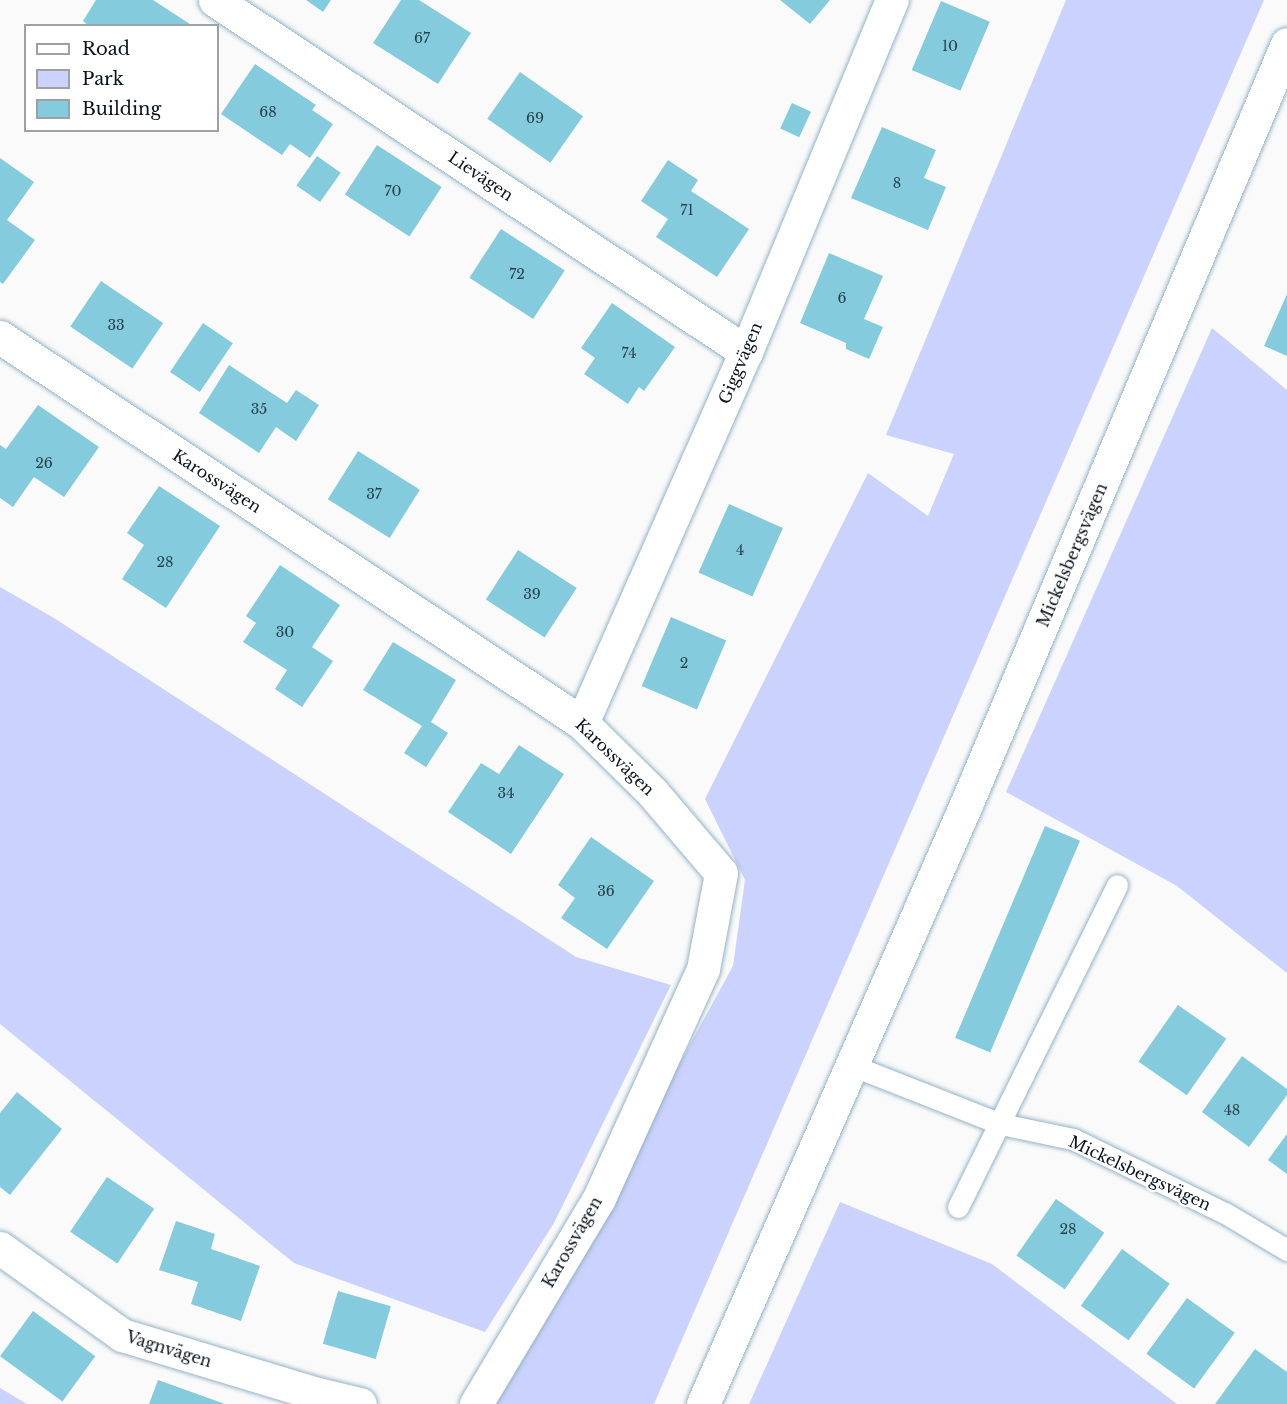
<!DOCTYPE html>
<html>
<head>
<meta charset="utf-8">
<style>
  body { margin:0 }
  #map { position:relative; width:1287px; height:1404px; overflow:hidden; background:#fafafa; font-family:"Libre Baskerville",serif }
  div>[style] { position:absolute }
  .green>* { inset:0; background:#cad2fd }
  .building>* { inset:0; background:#84cbde; transform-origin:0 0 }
  .roads { filter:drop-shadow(0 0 2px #95b3c6) drop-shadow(0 0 2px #95b3c6) }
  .service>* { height:21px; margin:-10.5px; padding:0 10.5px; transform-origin:10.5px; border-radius:10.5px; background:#fff }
  .minor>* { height:33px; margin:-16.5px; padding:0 16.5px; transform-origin:16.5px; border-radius:16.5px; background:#fff }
  .secondary>* { height:33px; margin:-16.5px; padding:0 16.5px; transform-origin:16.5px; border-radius:16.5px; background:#fff }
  span { translate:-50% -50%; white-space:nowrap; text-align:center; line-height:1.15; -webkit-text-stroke:4.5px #fff; paint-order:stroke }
  .number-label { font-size:14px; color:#28424c }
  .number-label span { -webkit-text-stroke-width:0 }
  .street-label { font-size:16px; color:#09141b }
  .legend { position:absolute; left:24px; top:24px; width:195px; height:108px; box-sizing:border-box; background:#fff; border:2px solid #9da1a4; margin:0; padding:8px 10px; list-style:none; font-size:18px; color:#09141b }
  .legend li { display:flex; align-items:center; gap:12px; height:30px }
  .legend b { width:30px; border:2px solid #9da1a4 }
</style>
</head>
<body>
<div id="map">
  <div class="green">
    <div style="clip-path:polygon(1066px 0,1264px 0,654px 1404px,493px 1404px,733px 966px,745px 880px,705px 799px,868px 473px,928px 516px,954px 454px,886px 435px)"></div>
    <div style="clip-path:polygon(1212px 328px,1287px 390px,1287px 973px,1177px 886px,1006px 792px)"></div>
    <div style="clip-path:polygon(0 587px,54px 618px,576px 957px,671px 985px,554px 1223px,485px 1332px,294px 1263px,0 1024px)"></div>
    <div style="clip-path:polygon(840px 1202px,992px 1264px,1177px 1404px,749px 1404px)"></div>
    <div style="clip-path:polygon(0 1388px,27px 1404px,0 1404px)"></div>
  </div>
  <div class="building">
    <div style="clip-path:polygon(96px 0,153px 0,193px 26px,89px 26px,83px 21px)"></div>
    <div style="clip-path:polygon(306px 0,331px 0,323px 12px)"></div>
    <div style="clip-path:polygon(401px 0,419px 0,471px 33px,438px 84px,373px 43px)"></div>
    <div style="clip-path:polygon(780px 0,830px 0,810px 24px)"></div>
    <div style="left:941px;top:1px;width:53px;height:75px;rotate:23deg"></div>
    <div style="clip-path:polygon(255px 64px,316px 105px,312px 110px,333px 124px,310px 158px,290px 144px,282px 155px,221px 114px)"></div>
    <div style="left:520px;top:72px;width:77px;height:57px;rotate:35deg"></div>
    <div style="left:792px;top:103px;width:21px;height:28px;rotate:25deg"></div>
    <div style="clip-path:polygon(882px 127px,936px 150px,924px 178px,946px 187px,928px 230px,851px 198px)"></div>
    <div style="left:377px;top:145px;width:77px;height:59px;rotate:33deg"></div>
    <div style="left:317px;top:156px;width:29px;height:36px;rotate:35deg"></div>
    <div style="clip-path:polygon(0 158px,34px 182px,7px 220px,35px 240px,3px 284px,0 282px)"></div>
    <div style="clip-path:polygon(668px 160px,698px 180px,691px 191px,749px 229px,717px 277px,656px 237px,668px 219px,641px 201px)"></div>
    <div style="left:501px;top:229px;width:76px;height:58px;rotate:33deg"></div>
    <div style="clip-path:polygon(829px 253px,883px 276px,864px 319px,883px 327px,869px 359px,846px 349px,846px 343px,800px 323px)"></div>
    <div style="left:101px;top:281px;width:75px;height:55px;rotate:34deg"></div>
    <div style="clip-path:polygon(1287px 294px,1287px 356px,1264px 346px)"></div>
    <div style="clip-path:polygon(612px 303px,675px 347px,644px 391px,639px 387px,628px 404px,584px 374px,595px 358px,581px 348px)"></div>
    <div style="left:203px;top:323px;width:36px;height:59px;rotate:34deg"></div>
    <div style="clip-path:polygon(229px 365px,287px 403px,296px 390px,319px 405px,296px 441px,276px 427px,259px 453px,199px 413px)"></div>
    <div style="clip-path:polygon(38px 405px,99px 447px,64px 497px,34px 477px,13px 507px,0 498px,0 445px,6px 449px)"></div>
    <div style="left:358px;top:451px;width:73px;height:57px;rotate:32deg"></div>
    <div style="clip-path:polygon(159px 486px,220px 526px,166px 608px,122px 579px,144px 545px,127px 533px)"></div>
    <div style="left:729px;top:504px;width:59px;height:75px;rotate:24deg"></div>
    <div style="left:518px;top:550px;width:70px;height:59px;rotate:33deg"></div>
    <div style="clip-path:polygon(280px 565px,340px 605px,312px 647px,333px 661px,302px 707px,275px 689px,287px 670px,243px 642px,256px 623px,246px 616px)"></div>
    <div style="left:671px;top:617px;width:60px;height:75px;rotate:23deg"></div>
    <div style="clip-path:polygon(393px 642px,456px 680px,431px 722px,448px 733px,426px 767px,404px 753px,422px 726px,363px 690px)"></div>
    <div style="clip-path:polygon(519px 745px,564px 774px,511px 854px,448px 812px,481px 763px,499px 774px)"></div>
    <div style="left:1045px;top:826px;width:38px;height:230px;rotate:23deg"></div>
    <div style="clip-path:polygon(591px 837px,654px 881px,607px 949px,561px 918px,575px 898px,558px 885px)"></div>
    <div style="left:1178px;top:1005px;width:59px;height:69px;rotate:35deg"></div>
    <div style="clip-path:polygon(1242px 1056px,1287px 1089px,1287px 1095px,1249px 1147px,1202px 1112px)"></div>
    <div style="clip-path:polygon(17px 1092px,62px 1129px,10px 1195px,0 1187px,0 1113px)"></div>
    <div style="clip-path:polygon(1287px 1134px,1287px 1174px,1268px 1160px)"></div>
    <div style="left:107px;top:1177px;width:57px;height:66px;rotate:34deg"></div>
    <div style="left:1056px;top:1199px;width:59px;height:69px;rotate:35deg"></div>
    <div style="clip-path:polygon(176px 1221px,215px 1234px,211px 1249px,260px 1266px,241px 1321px,191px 1304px,198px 1282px,159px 1270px)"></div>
    <div style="left:1122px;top:1249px;width:59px;height:70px;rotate:36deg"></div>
    <div style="left:338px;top:1291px;width:55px;height:55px;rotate:16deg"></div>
    <div style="left:1187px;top:1298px;width:59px;height:69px;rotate:36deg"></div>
    <div style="left:33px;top:1311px;width:77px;height:56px;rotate:36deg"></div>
    <div style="clip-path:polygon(1255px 1349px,1287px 1372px,1287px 1404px,1215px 1404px)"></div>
    <div style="clip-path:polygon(158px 1380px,225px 1404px,149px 1404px)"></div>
  </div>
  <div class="roads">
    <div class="service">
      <div style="left:851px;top:1065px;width:161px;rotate:21.5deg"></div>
      <div style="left:1001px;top:1124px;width:74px;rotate:11.8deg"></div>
      <div style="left:1073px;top:1139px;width:169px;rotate:26deg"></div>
      <div style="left:1225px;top:1213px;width:72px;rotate:30.8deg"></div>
      <div style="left:958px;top:1207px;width:359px;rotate:-63.7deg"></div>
    </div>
    <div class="minor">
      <div style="left:215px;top:0;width:637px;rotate:33.54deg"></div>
      <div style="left:0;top:337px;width:698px;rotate:33.55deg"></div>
      <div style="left:582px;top:723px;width:98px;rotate:44.6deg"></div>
      <div style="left:652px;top:792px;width:106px;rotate:49.6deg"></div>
      <div style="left:721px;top:873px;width:98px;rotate:100.6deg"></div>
      <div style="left:703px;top:969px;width:254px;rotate:114.4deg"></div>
      <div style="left:598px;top:1200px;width:238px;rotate:120.9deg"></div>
      <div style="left:582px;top:723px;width:406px;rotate:-66.2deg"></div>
      <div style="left:746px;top:352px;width:381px;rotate:-67.5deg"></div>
      <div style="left:0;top:1248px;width:150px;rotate:35.5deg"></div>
      <div style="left:122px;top:1335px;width:205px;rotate:16.8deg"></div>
      <div style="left:318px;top:1394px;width:43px;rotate:13.4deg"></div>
    </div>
    <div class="secondary">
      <div style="left:703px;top:1404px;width:652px;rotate:-66.31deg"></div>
      <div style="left:965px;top:807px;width:828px;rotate:-67.12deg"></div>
    </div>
  </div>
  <div class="number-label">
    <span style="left:422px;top:38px">67</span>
    <span style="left:950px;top:46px">10</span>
    <span style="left:268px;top:112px">68</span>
    <span style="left:535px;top:118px">69</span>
    <span style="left:897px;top:183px">8</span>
    <span style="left:393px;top:191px">70</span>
    <span style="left:687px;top:210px">71</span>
    <span style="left:517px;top:274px">72</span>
    <span style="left:842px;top:298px">6</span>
    <span style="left:116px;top:325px">33</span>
    <span style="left:629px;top:353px">74</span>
    <span style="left:259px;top:409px">35</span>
    <span style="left:44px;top:463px">26</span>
    <span style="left:374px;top:494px">37</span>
    <span style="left:740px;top:550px">4</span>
    <span style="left:165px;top:562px">28</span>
    <span style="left:532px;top:594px">39</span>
    <span style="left:285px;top:632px">30</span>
    <span style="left:684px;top:663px">2</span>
    <span style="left:506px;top:793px">34</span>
    <span style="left:606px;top:891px">36</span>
    <span style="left:1232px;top:1110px">48</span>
    <span style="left:1068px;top:1229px">28</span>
  </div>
  <div class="street-label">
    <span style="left:481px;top:176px;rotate:34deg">Lievägen</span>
    <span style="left:740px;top:363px;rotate:-67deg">Giggvägen</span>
    <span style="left:217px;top:481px;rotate:33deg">Karossvägen</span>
    <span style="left:1072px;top:555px;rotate:-67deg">Mickelsbergsvägen</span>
    <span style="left:615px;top:757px;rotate:44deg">Karossvägen</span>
    <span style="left:1140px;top:1173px;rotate:25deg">Mickelsbergsvägen</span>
    <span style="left:572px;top:1242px;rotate:-60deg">Karossvägen</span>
    <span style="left:169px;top:1349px;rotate:17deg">Vagnvägen</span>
  </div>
  <ul class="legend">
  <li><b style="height:8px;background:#fff"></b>Road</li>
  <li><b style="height:16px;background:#cad2fd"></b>Park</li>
  <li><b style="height:16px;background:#84cbde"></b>Building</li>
  </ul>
</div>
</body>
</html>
